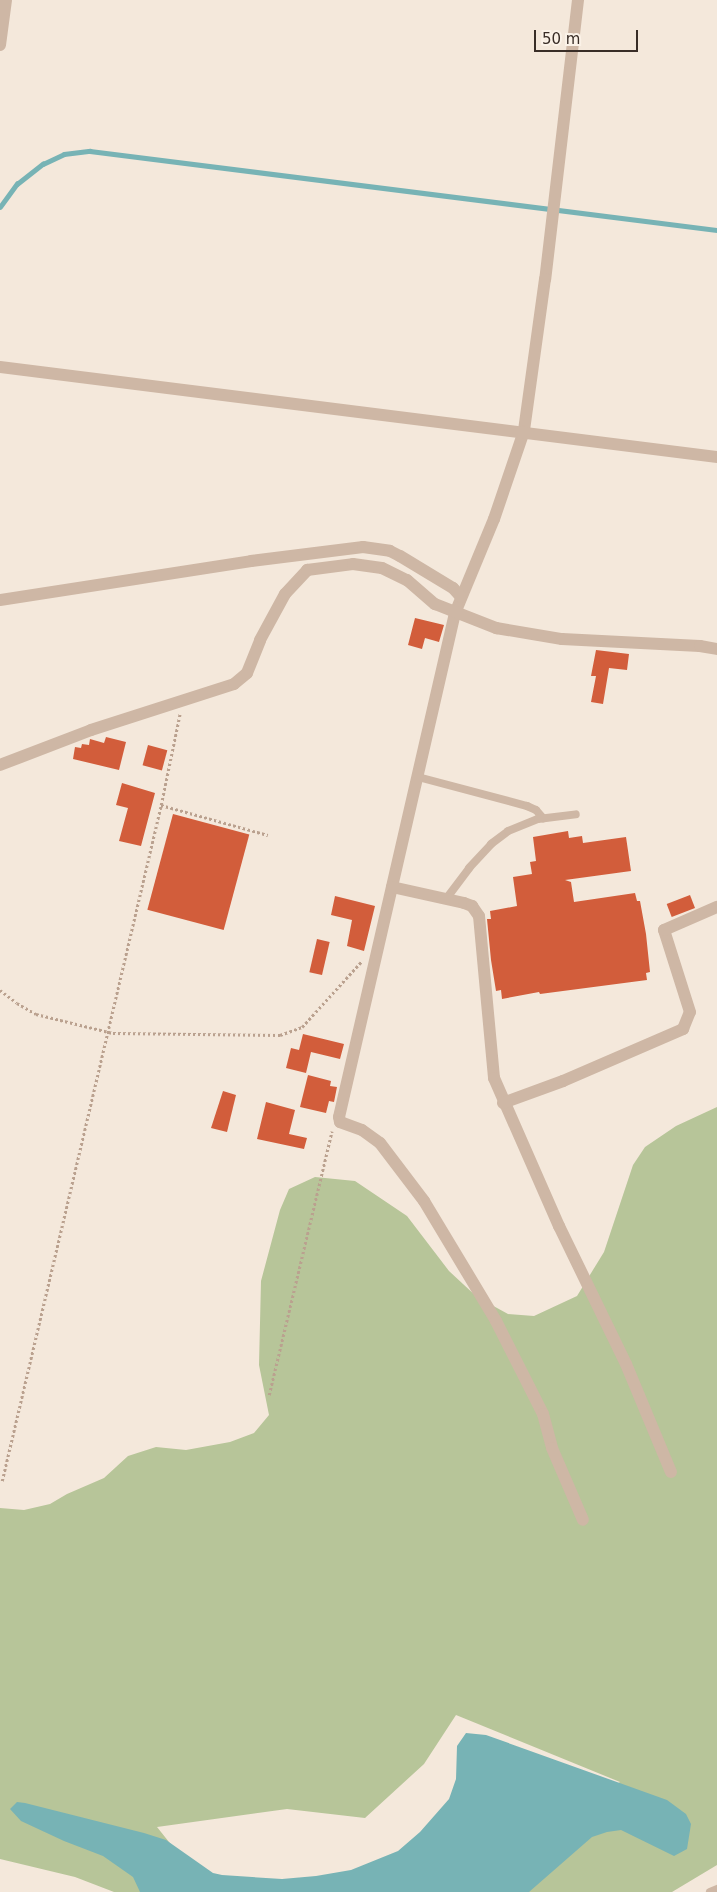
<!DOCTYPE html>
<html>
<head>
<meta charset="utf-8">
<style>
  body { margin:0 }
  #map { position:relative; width:717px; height:1892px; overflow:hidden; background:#f4e8db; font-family:"DejaVu Sans",sans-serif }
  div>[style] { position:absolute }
  .green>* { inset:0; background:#b7c599 }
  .water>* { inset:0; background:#77b3b5 }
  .stream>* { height:4.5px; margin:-2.25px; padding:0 2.25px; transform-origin:2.25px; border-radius:2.25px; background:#77b3b5 }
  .building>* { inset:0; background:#d25d3b; transform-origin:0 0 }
  .path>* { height:2.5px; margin-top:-1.25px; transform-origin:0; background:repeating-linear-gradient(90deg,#baa18f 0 2.5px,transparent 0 5px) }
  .service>* { height:8px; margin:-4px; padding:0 4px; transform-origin:4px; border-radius:4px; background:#ceb7a5 }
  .minor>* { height:12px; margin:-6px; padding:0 6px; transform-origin:6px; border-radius:6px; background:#ceb7a5 }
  span { translate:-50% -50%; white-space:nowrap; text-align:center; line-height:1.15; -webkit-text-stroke:4.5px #fbf2e8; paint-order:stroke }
  .scale { position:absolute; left:534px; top:30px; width:104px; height:22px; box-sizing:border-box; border:2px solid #392d27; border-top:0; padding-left:6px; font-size:15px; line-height:18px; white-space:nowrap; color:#392d27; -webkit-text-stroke:4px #fbf2e8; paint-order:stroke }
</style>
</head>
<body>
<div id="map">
  <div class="green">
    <div style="clip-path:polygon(717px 1107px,717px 1865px,672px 1892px,458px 1892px,495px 1860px,620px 1782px,456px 1715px,424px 1764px,365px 1818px,287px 1809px,157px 1827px,209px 1892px,114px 1892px,75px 1877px,0 1859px,0 1508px,24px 1510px,50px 1504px,67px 1494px,104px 1478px,128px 1456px,156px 1447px,186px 1450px,230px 1442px,254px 1433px,269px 1415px,259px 1365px,261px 1281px,280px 1210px,289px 1189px,315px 1177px,355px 1181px,407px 1216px,449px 1271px,477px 1297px,508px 1314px,534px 1316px,577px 1296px,604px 1252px,633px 1165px,645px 1147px,676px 1126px)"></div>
  </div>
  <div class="water">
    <div style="clip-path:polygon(466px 1733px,486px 1735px,667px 1800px,686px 1814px,691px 1824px,687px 1849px,674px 1856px,621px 1830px,607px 1832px,592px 1837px,529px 1892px,140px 1892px,133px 1877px,103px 1856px,64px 1841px,21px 1821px,10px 1809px,17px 1802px,25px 1803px,144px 1833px,166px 1840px,213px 1873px,222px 1875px,282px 1879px,316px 1876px,351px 1870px,398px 1851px,420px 1832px,449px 1799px,456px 1779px,457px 1746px)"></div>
  </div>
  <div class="stream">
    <div style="left:0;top:207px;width:29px;rotate:-54deg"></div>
    <div style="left:17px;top:184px;width:33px;rotate:-38deg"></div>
    <div style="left:43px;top:164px;width:23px;rotate:-25deg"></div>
    <div style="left:64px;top:154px;width:26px;rotate:-7deg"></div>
    <div style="left:90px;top:151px;width:632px;rotate:7.18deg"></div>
  </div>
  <div class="building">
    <div style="clip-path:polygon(415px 618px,444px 625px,439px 642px,425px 638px,422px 649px,408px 645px)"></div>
    <div style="clip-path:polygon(596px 650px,629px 654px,627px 670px,609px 668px,603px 704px,591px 702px,596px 676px,591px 676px)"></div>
    <div style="clip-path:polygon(106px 737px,126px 742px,119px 770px,73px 759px,75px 747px,81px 748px,82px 744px,89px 745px,90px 739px,104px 743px)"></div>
    <div style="left:148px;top:745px;width:20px;height:21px;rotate:15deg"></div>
    <div style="clip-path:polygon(122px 783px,155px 793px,141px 846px,119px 841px,128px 808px,116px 805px)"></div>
    <div style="left:173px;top:814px;width:79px;height:99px;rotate:15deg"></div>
    <div style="clip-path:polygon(568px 831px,569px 838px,582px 836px,583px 843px,626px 837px,631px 871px,565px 880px,571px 882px,574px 902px,635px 893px,637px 901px,640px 901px,646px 934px,650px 972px,646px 973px,647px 980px,540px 994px,539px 992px,502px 999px,501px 990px,496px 991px,491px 960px,487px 919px,491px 919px,490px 911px,517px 906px,513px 877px,532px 874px,530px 862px,536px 861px,533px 837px)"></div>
    <div style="left:690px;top:895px;width:14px;height:25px;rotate:69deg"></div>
    <div style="clip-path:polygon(335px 896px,375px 906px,364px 951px,347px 946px,352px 920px,331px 915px)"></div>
    <div style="left:317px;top:939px;width:13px;height:34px;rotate:13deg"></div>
    <div style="clip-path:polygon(303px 1034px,344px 1044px,340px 1059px,311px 1052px,306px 1073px,286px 1068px,291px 1048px,299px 1050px)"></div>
    <div style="clip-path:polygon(308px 1075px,331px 1081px,330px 1086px,337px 1087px,334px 1102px,329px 1101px,326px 1113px,300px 1107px)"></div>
    <div style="clip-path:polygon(223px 1091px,236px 1095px,227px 1132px,211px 1128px)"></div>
    <div style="clip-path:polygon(266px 1102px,295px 1110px,289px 1134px,307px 1138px,304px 1149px,257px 1139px)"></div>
  </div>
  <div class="path">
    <div style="left:161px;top:805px;width:111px;rotate:15.7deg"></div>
    <div style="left:0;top:990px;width:21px;rotate:37deg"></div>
    <div style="left:17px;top:1003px;width:22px;rotate:30deg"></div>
    <div style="left:36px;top:1014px;width:79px;rotate:13.9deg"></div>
    <div style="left:113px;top:1033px;width:167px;rotate:0.7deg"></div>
    <div style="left:280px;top:1035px;width:23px;rotate:-20deg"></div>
    <div style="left:302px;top:1027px;width:88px;rotate:-47.8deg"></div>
    <div style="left:269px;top:1395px;width:271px;rotate:-76.6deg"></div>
    <div style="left:2px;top:1481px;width:694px;rotate:-76.76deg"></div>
    <div style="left:161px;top:805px;width:94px;rotate:-78.3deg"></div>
  </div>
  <div class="service">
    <div style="left:418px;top:777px;width:113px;rotate:14.9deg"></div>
    <div style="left:527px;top:806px;width:10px;rotate:24deg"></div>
    <div style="left:536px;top:810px;width:11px;rotate:49deg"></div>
    <div style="left:446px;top:899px;width:39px;rotate:-53deg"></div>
    <div style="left:469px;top:868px;width:33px;rotate:-47deg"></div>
    <div style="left:491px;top:844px;width:21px;rotate:-37deg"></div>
    <div style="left:508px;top:831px;width:32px;rotate:-22deg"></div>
    <div style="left:538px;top:819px;width:38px;rotate:-7deg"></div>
    <div style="left:710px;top:1892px;width:8px;rotate:-23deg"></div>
  </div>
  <div class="minor">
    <div style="left:578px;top:0;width:281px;rotate:96.7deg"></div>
    <div style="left:545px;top:279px;width:153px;rotate:97.9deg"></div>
    <div style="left:524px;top:431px;width:93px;rotate:108.8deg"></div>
    <div style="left:494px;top:519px;width:102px;rotate:112.5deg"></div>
    <div style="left:455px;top:613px;width:517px;rotate:102.96deg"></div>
    <div style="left:339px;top:1117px;width:5px;rotate:79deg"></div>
    <div style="left:340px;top:1122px;width:23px;rotate:20deg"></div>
    <div style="left:362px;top:1130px;width:22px;rotate:36deg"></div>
    <div style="left:380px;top:1143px;width:73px;rotate:52.8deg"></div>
    <div style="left:424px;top:1201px;width:140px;rotate:59deg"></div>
    <div style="left:496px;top:1321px;width:104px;rotate:63.2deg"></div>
    <div style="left:543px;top:1414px;width:35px;rotate:75deg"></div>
    <div style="left:552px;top:1448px;width:78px;rotate:66.7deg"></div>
    <div style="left:0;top:45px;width:45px;rotate:-82.4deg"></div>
    <div style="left:0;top:367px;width:723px;rotate:7.15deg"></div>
    <div style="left:0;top:600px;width:254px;rotate:-8.8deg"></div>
    <div style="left:251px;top:561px;width:113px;rotate:-7.1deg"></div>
    <div style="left:363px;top:547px;width:27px;rotate:8deg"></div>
    <div style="left:390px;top:551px;width:11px;rotate:27deg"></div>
    <div style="left:400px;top:556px;width:62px;rotate:31.1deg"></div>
    <div style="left:453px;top:588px;width:12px;rotate:48deg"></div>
    <div style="left:0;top:765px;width:97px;rotate:-21deg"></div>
    <div style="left:91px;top:730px;width:150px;rotate:-17.8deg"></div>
    <div style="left:234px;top:684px;width:17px;rotate:-40deg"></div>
    <div style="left:247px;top:673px;width:35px;rotate:-68deg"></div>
    <div style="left:260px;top:640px;width:52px;rotate:-61.5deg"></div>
    <div style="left:285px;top:594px;width:33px;rotate:-47deg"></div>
    <div style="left:307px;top:570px;width:46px;rotate:-7.4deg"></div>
    <div style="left:353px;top:564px;width:29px;rotate:8deg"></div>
    <div style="left:382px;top:568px;width:28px;rotate:26deg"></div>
    <div style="left:407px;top:580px;width:37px;rotate:41deg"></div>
    <div style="left:435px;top:604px;width:66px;rotate:21.5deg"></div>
    <div style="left:496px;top:628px;width:67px;rotate:9.5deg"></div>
    <div style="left:562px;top:639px;width:138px;rotate:2.9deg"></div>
    <div style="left:700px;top:646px;width:17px;rotate:10deg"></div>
    <div style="left:392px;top:887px;width:74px;rotate:12.5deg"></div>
    <div style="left:464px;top:903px;width:9px;rotate:21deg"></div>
    <div style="left:472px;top:906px;width:12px;rotate:55deg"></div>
    <div style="left:479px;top:916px;width:163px;rotate:84.7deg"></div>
    <div style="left:494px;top:1078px;width:162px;rotate:66.3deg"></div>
    <div style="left:559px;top:1226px;width:153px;rotate:64.1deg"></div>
    <div style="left:626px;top:1364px;width:117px;rotate:67.4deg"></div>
    <div style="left:503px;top:1103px;width:64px;rotate:-20.1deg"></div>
    <div style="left:563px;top:1081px;width:131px;rotate:-23.4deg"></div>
    <div style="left:683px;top:1029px;width:18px;rotate:-68deg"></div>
    <div style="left:690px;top:1012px;width:86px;rotate:-107.6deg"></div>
    <div style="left:664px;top:930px;width:58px;rotate:-23.5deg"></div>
  </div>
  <div class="scale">50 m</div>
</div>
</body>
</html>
